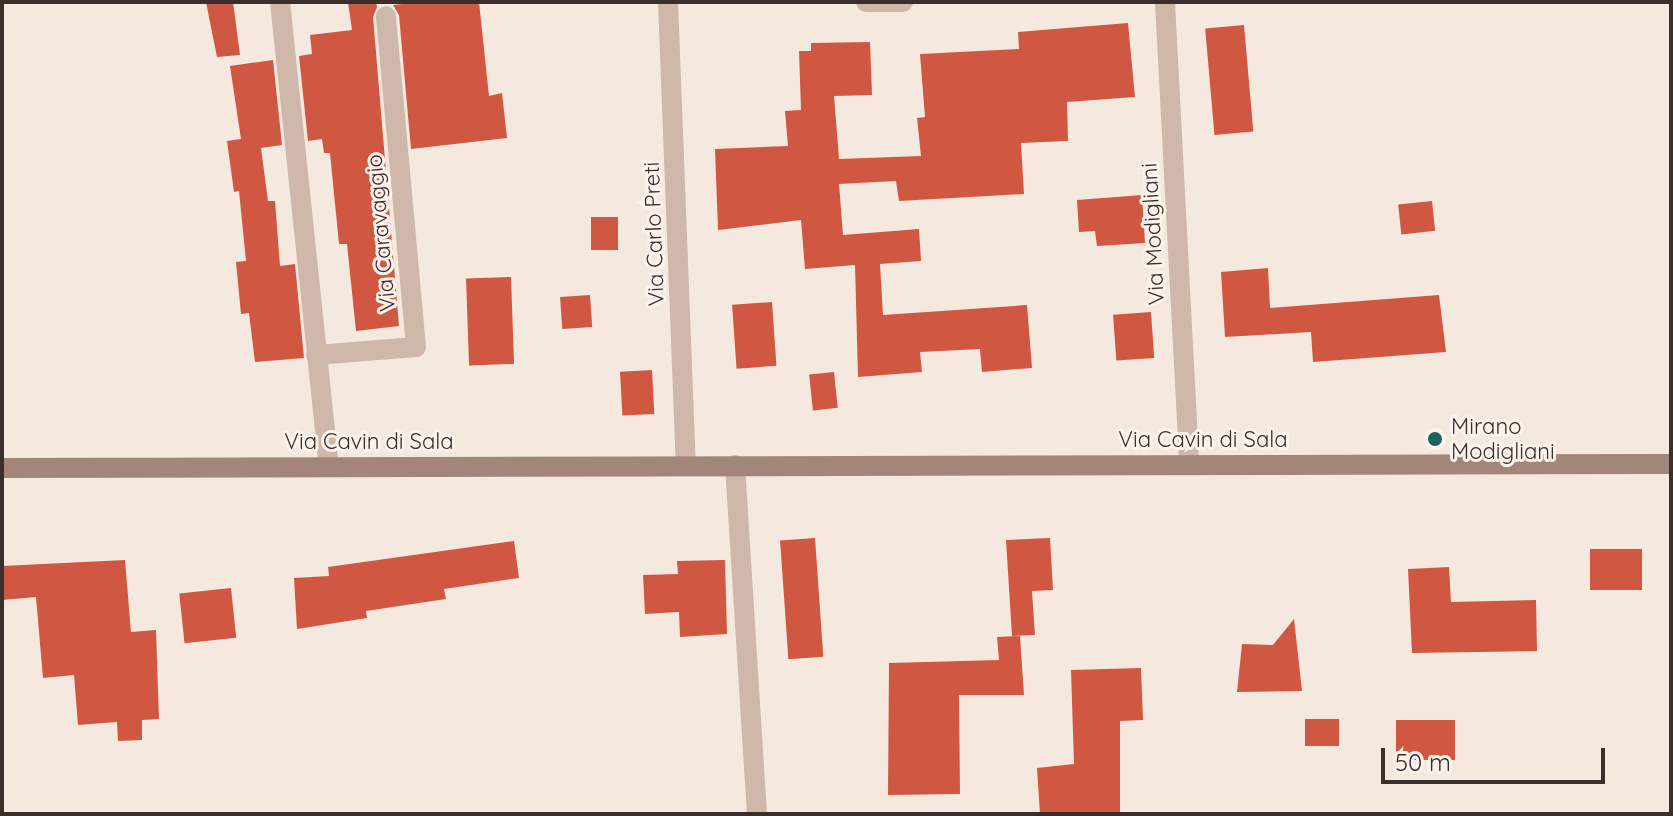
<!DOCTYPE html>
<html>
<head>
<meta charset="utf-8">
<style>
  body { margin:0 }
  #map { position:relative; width:1673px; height:816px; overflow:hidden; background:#f5e9df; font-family:Quicksand,sans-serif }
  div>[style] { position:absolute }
  .building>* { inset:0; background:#d05742; transform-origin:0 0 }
  .street>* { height:20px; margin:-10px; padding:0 10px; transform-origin:10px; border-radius:10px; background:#cfb7a9 }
  .secondary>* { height:20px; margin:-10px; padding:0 10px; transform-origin:10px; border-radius:10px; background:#a3857a }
  .dots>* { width:22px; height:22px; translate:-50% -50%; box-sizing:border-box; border:4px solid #fcf3ed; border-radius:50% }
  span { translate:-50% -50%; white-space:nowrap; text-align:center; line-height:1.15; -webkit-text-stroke:6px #fcf3ed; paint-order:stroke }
  .street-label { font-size:22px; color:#3c2e2a }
  .poi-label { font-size:22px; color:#3c2e2a }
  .left { translate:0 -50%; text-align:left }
  .frame { position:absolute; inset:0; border:4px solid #3c2e2a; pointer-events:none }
  .scale { position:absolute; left:1381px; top:748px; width:224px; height:36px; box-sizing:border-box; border:4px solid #3c2e2a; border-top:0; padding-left:10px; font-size:24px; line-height:28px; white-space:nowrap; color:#3c2e2a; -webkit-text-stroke:6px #fcf3ed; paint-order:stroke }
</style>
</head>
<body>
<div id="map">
  <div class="building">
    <div style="clip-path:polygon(206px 2px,233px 2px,240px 55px,217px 57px)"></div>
    <div style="clip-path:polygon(348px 2px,376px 2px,377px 7px,373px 17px,399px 326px,356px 331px,347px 244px,339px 244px,330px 153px,324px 153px,322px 139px,308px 141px,299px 56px,312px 54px,310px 35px,352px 30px)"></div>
    <div style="clip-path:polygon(421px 2px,479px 2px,489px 96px,502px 93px,507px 138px,411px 149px,399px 15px,393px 5px)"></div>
    <div style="clip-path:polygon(1128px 23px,1135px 97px,1067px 102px,1068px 141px,1021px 143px,1024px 194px,899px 201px,896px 181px,839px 184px,843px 235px,919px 229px,921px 261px,880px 264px,883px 315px,1027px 305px,1032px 368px,982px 372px,980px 349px,920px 352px,922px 372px,858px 377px,855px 265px,805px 269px,801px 220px,718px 230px,715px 149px,788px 146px,785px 111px,801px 110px,799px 51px,811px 51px,811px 43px,870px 42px,872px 95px,834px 96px,839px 159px,921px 156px,917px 118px,925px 117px,920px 54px,1019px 49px,1018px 32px)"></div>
    <div style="left:1244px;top:25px;width:107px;height:39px;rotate:85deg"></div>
    <div style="clip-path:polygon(273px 60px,282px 145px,261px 148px,268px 201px,275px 201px,280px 266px,295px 264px,304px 358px,255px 362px,249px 313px,241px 314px,236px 262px,246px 261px,239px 191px,234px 192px,227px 141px,241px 139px,230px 66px)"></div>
    <div style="clip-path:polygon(1142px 195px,1145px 243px,1097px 246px,1095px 231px,1079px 232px,1077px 200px)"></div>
    <div style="left:1432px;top:201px;width:30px;height:34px;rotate:84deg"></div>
    <div style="left:591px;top:217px;width:27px;height:33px"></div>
    <div style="clip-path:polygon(1268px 268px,1270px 308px,1439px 295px,1446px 352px,1313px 362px,1311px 332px,1225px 337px,1221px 272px)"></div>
    <div style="left:511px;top:277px;width:87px;height:45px;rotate:88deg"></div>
    <div style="left:590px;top:295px;width:32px;height:30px;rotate:86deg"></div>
    <div style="left:772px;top:302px;width:64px;height:40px;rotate:86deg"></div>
    <div style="left:1151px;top:312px;width:46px;height:38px;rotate:86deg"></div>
    <div style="left:652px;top:370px;width:44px;height:32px;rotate:87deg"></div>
    <div style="left:834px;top:372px;width:36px;height:25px;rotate:84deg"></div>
    <div style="left:815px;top:538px;width:119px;height:35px;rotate:86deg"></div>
    <div style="clip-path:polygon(1050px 538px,1053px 590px,1032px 591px,1035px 635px,1012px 636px,1006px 540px)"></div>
    <div style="clip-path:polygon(514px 541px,519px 578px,444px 589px,446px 599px,366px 611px,367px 618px,297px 629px,294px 578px,329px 576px,328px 567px)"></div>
    <div style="left:1590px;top:549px;width:52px;height:41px"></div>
    <div style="clip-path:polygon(125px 560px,131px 632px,156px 630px,159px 719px,142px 720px,142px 740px,118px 741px,117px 722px,78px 725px,74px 675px,43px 678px,36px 597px,2px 600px,2px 566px)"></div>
    <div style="clip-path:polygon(725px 560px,727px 634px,680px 637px,679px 612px,645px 614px,643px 575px,678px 574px,677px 561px)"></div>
    <div style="clip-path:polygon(1449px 567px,1451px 602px,1536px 600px,1537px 651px,1412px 653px,1408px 569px)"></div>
    <div style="left:231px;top:588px;width:50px;height:52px;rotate:84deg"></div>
    <div style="clip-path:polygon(1294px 619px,1302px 691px,1237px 692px,1242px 644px,1273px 645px)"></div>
    <div style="clip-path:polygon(1020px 636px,1024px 695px,959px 695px,960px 794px,888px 795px,889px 663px,999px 660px,997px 637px)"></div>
    <div style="clip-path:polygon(1141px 668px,1143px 720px,1120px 721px,1120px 814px,1040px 814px,1037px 768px,1074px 764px,1071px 670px)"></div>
    <div style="left:1339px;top:719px;width:27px;height:34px;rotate:90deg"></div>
    <div style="left:1396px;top:720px;width:59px;height:40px"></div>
  </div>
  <div class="street">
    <div style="left:280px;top:2px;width:467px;rotate:84deg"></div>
    <div style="left:668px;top:2px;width:463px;rotate:87.8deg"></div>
    <div style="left:866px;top:2px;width:37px"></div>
    <div style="left:1165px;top:2px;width:463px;rotate:87deg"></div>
    <div style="left:316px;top:355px;width:100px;rotate:-4.6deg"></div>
    <div style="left:416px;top:347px;width:332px;rotate:-95.2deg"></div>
    <div style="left:735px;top:465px;width:350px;rotate:86.4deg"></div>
  </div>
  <div class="secondary">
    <div style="left:2px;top:468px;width:1669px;rotate:-0.14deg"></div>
  </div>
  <div class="dots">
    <div style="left:1435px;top:439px;background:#1b6260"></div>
  </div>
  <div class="street-label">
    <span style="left:381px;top:233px;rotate:-95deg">Via Caravaggio</span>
    <span style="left:654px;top:234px;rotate:-92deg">Via Carlo Preti</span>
    <span style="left:1153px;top:234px;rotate:-93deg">Via Modigliani</span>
    <span style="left:1203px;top:440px">Via Cavin di Sala</span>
    <span style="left:369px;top:442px">Via Cavin di Sala</span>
  </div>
  <div class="poi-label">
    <span class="left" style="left:1451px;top:439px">Mirano<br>Modigliani</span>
  </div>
  <div class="frame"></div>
  <div class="scale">50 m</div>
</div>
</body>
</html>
